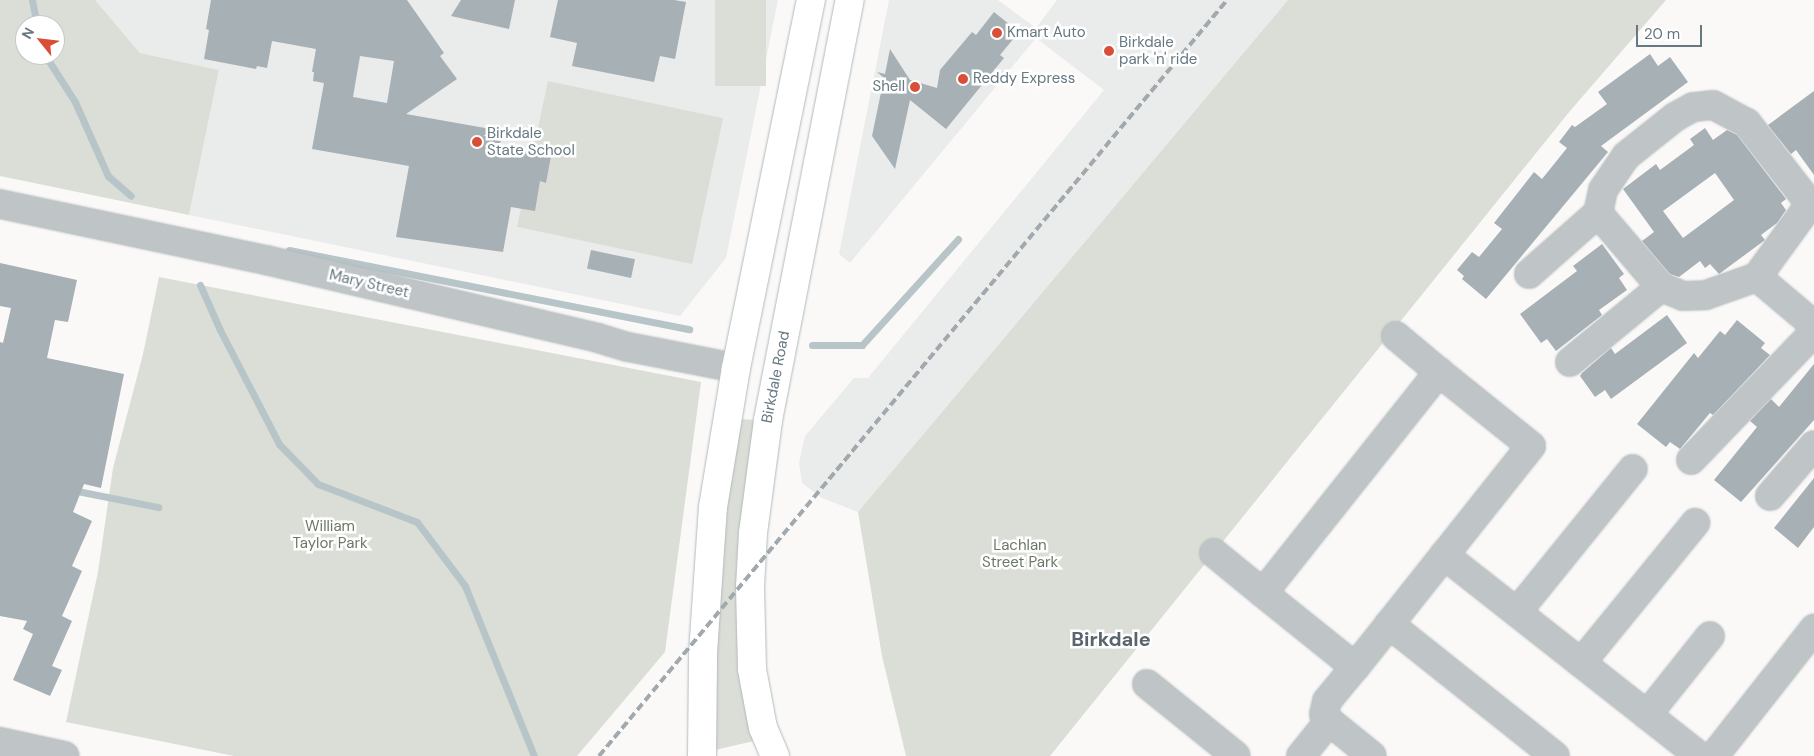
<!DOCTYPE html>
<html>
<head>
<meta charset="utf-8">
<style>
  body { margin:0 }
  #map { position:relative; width:1814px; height:756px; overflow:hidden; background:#faf9f8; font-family:"DM Sans",sans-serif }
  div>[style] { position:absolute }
  .built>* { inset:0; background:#eaebeb }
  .green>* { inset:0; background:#daded7; transform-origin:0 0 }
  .stream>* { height:7px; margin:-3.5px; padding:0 3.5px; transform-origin:3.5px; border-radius:3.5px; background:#b8c5c8 }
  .building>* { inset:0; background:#a6b0b5; transform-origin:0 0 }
  .roads { filter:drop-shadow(0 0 1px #b3b9bc) drop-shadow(0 0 1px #b3b9bc) }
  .minor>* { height:28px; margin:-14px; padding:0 14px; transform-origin:14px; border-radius:14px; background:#bfc4c7 }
  .major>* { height:28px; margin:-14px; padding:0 14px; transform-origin:14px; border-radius:14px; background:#fff }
  .rail>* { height:4px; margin-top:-2px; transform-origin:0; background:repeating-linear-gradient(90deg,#a1a9ae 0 8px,transparent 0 12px) }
  .dots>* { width:14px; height:14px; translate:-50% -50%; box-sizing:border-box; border:2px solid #fff; border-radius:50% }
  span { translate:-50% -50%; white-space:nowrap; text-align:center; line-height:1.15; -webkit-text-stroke:5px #fff; paint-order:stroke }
  .poi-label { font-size:15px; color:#667881 }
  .left { translate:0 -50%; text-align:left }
  .right { translate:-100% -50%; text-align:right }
  .street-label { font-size:15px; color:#667881 }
  .park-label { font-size:15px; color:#6a7965 }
  .district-label { font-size:20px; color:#58656c; font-weight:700 }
  .north { position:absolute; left:15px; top:15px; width:50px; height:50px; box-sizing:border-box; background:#fff; border:1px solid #c2c9cd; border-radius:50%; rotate:299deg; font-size:14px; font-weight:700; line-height:20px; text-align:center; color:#667881 }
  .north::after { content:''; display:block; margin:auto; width:18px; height:22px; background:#d94e39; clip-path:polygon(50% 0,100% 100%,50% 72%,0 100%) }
  .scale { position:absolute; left:1636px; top:25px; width:66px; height:22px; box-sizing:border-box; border:2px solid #667881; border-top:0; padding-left:6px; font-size:15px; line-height:18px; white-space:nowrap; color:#667881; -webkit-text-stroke:4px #fff; paint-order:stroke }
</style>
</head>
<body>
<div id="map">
  <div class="built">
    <div style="clip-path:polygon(95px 0,778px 0,726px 258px,680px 316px,189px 215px,219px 70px,140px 53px)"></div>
    <div style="clip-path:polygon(889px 0,998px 0,1036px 28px,1057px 0,1288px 0,858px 512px,822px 498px,802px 483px,799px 463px,805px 436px,854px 378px,868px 378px,1104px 90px,1036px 38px,850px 263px,839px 254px)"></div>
  </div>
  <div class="green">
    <div style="clip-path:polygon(evenodd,0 0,95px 0,140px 53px,219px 70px,189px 215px,0 176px,0 0,25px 25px,55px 25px,55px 55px,25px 55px,25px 25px)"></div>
    <div style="left:715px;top:0;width:51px;height:86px"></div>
    <div style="clip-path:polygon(1288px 0,1666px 0,1570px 111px,1050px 756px,906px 756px,882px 656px,858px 512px)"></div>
    <div style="left:548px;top:81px;width:179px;height:149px;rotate:12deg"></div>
    <div style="clip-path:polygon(159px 277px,701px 382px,665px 652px,577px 756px,234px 756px,66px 722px,98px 572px,113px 468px,143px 354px)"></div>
    <div style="clip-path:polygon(740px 419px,754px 420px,741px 525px,754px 741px,715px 750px,717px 635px,725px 521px)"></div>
  </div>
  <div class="stream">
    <div style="left:32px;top:0;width:25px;rotate:79deg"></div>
    <div style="left:45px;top:55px;width:56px;rotate:57.4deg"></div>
    <div style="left:75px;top:102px;width:81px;rotate:66deg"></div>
    <div style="left:108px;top:176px;width:30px;rotate:41deg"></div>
    <div style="left:289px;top:250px;width:408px;rotate:11.2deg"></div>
    <div style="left:200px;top:285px;width:49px;rotate:66deg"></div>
    <div style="left:220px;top:330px;width:128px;rotate:62.6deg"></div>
    <div style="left:279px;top:444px;width:56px;rotate:45.7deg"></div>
    <div style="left:318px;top:484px;width:106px;rotate:21deg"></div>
    <div style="left:417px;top:522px;width:80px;rotate:53.1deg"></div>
    <div style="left:465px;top:586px;width:183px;rotate:67.9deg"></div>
    <div style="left:812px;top:345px;width:50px"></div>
    <div style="left:862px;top:345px;width:143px;rotate:-47.8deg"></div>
    <div style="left:72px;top:490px;width:88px;rotate:11.2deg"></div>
  </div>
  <div class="building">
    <div style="clip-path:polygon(evenodd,211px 0,407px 0,444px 53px,440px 56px,457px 79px,406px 114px,502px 131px,500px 146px,551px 156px,546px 183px,540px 181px,535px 211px,511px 207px,503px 252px,396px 237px,409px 166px,312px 149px,324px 83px,313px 81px,314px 72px,312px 72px,316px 49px,272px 41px,267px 68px,257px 66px,256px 69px,204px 59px,209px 30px,206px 29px,211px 0,360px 56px,394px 61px,387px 103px,353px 97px,360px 56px)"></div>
    <div style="clip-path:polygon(461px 0,515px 0,509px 29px,451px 16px)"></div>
    <div style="clip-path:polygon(558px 0,674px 0,686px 2px,675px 59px,660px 56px,654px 82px,572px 66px,577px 43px,550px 37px)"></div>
    <div style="clip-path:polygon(994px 12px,1019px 32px,1000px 55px,1004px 58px,946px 129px,910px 100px,895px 169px,872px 136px,884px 78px,877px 72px,885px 74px,890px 49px,910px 80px,937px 88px,940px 70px,972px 32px,976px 35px)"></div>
    <div style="clip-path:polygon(1650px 54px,1658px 66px,1670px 57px,1688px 82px,1601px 146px,1608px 152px,1486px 299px,1462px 279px,1464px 276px,1457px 270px,1472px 252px,1479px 257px,1502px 229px,1494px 223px,1534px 172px,1542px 179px,1567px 148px,1559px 142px,1572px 125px,1575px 127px,1607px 104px,1598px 92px)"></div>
    <div style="clip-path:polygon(1814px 91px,1814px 175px,1796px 150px,1791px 154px,1768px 125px)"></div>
    <div style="clip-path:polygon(evenodd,1705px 128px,1713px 140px,1727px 130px,1737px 135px,1786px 199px,1781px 203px,1786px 210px,1777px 223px,1761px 235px,1765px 240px,1719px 274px,1710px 264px,1705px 268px,1700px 261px,1679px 277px,1670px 274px,1642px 241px,1654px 232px,1623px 189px,1656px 164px,1660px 170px,1694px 145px,1690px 139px,1705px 128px,1715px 173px,1734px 200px,1683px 238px,1663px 211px,1715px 173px)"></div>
    <div style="clip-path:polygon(1602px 244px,1624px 274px,1619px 278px,1627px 290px,1599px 310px,1602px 315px,1556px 351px,1547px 339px,1541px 343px,1520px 314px,1577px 271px,1573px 266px)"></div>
    <div style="left:591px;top:250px;width:45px;height:19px;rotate:12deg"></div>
    <div style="clip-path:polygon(0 263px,77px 280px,68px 322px,55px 320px,47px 358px,124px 374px,101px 488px,84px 484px,73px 512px,92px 521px,72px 566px,82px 571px,62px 616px,72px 621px,52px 666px,62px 670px,50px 696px,13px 680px,33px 634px,23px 629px,27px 621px,0 616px,0 342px,3px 343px,11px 308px,0 306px)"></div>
    <div style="clip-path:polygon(1667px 315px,1687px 343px,1611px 399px,1605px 390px,1595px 397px,1580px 376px,1582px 373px,1611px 348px,1615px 354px)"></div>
    <div style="clip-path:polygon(1737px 320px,1765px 343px,1761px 348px,1770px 355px,1713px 415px,1710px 413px,1680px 449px,1670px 442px,1666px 447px,1637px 424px,1694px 353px,1698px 358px,1720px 331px,1725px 335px)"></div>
    <div style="clip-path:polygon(1814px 364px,1814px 420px,1741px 502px,1714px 480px,1757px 427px,1750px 421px,1771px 399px,1779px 407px)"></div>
    <div style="clip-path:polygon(1814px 478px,1814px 527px,1798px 548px,1774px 528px)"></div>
  </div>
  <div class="roads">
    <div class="minor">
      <div style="left:0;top:204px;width:272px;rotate:11.9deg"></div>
      <div style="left:266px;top:260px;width:341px;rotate:13.2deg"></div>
      <div style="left:598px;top:338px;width:31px;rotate:17deg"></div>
      <div style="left:628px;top:347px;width:110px;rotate:11deg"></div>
      <div style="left:1810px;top:204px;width:103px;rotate:-127.9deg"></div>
      <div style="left:1747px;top:123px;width:38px;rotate:-152deg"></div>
      <div style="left:1713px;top:105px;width:20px;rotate:174deg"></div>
      <div style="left:1693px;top:107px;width:21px;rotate:151deg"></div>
      <div style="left:1675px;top:117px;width:63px;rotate:141.5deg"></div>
      <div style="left:1626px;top:156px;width:41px;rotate:124.1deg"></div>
      <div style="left:1603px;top:190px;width:24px;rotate:102deg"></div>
      <div style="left:1598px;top:213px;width:97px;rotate:49.6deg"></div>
      <div style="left:1661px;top:287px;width:24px;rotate:22deg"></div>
      <div style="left:1683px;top:296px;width:23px;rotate:-2deg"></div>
      <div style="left:1706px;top:295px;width:54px;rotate:-19.4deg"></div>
      <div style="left:1757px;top:277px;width:90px;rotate:-54deg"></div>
      <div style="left:1810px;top:204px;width:4px;rotate:-27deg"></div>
      <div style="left:1529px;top:274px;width:92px;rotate:-41.5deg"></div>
      <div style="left:1757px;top:277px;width:75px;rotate:40.1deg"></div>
      <div style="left:1396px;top:336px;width:56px;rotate:39.9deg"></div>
      <div style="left:1570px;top:362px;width:118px;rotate:-39.5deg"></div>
      <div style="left:1439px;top:372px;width:118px;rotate:38.8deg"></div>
      <div style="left:1531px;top:446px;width:283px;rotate:128.5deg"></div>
      <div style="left:1355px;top:667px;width:118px;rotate:-141.2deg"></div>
      <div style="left:1263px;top:593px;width:283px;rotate:-51.5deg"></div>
      <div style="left:1691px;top:460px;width:178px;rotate:-46.1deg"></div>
      <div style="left:1770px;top:496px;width:67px;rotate:-49.2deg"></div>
      <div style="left:1214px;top:553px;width:63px;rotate:39.2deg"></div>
      <div style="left:1444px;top:555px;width:325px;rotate:38.2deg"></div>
      <div style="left:1517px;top:612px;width:184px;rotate:-51deg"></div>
      <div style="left:1389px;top:624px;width:212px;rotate:38.5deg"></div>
      <div style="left:1581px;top:663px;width:181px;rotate:-50.8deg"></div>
      <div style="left:1355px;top:667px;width:44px;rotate:129.5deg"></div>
      <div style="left:1327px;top:701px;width:13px;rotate:103deg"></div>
      <div style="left:1324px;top:714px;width:9px;rotate:54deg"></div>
      <div style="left:1329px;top:721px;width:55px;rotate:39.1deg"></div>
      <div style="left:1147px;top:684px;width:114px;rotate:39deg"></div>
      <div style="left:1647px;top:715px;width:101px;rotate:-51.4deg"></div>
      <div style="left:0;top:742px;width:66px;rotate:12.3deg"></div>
      <div style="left:1301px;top:756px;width:45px;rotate:-51.3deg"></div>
      <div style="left:1714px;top:756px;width:162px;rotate:-51.8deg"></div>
    </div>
    <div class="major">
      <div style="left:702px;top:756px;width:103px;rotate:-89.4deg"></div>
      <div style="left:703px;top:653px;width:146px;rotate:-86.1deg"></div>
      <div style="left:713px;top:507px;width:141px;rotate:-80.6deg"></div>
      <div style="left:736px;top:368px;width:376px;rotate:-78.5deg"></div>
      <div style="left:775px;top:756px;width:30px;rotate:-113deg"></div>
      <div style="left:763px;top:728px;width:60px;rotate:-100.6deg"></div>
      <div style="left:752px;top:669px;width:82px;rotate:-91.4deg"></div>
      <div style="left:750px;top:587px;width:54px;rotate:-86.8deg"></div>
      <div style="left:753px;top:533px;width:114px;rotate:-82.4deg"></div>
      <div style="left:768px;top:420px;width:428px;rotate:-79deg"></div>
    </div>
  </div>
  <div class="rail">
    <div style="left:599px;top:756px;width:983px;rotate:-50.28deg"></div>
  </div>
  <div class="dots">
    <div style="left:997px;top:33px;background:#d94e39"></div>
    <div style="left:1109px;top:51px;background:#d94e39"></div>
    <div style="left:963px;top:79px;background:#d94e39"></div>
    <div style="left:915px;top:87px;background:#d94e39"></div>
    <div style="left:477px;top:142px;background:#d94e39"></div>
  </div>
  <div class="poi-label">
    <span class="left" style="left:1007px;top:33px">Kmart Auto</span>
    <span class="left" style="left:1119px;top:51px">Birkdale<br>park 'n' ride</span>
    <span class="left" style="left:973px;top:79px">Reddy Express</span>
    <span class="right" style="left:905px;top:87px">Shell</span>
    <span class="left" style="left:487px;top:142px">Birkdale<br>State School</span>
  </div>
  <div class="street-label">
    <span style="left:369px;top:284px;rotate:13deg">Mary Street</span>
    <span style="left:776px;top:377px;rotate:-79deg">Birkdale Road</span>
  </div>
  <div class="park-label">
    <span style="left:330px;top:535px">William<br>Taylor Park</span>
    <span style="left:1020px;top:554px">Lachlan<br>Street Park</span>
  </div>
  <div class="district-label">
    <span style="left:1111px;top:639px">Birkdale</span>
  </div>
  <div class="north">N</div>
  <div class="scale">20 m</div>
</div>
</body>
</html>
